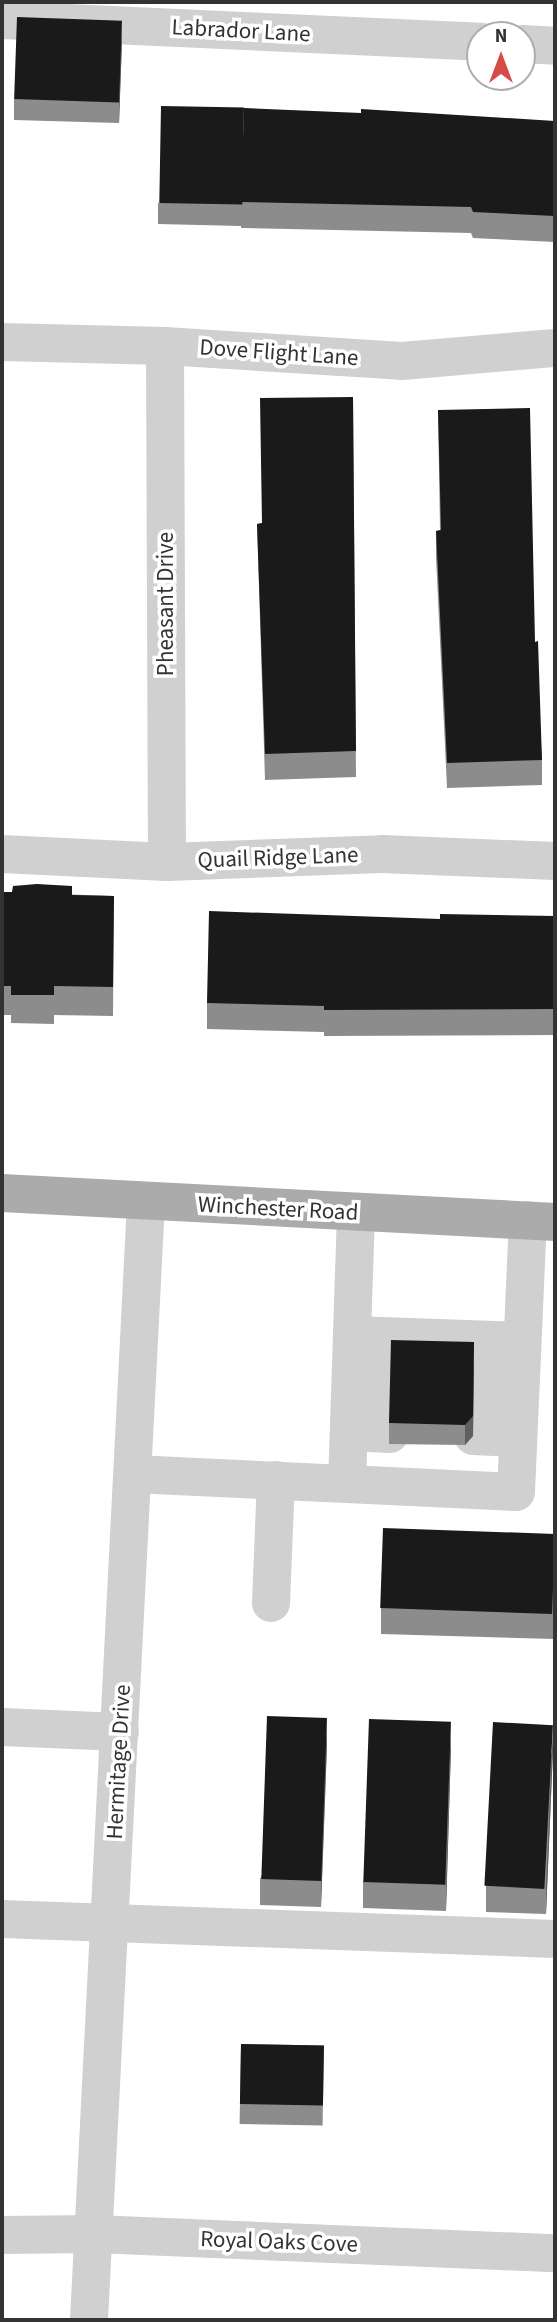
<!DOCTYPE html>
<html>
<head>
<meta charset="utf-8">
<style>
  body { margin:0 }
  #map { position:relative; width:557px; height:2322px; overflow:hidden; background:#fff; font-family:"Source Sans 3",sans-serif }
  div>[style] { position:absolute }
  .minor>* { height:38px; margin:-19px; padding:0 19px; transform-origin:19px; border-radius:19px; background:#d0d0d0 }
  .major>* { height:38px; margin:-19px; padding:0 19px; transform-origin:19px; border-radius:19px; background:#ababab }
  .wall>* { inset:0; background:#8c8c8c; transform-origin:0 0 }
  .shaded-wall>* { inset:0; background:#5f5f5f }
  .building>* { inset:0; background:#1a1a1a; transform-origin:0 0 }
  span { translate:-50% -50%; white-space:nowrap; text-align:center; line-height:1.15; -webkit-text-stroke:7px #fff; paint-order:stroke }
  .street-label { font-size:23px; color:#333 }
  .frame { position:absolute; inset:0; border:4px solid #333; pointer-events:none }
  .north { position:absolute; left:466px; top:21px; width:70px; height:70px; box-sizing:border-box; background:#fff; border:2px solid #adadad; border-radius:50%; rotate:0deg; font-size:19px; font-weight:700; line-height:28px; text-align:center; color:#333 }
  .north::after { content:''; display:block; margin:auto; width:24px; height:32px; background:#d74b47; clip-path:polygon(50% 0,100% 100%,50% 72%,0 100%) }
</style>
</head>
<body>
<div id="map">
  <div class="minor">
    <div style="left:2px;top:20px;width:479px;rotate:2.6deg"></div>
    <div style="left:522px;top:44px;width:33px;rotate:3deg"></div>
    <div style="left:2px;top:342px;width:163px;rotate:1.4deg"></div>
    <div style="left:165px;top:346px;width:237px;rotate:3.6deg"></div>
    <div style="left:402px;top:361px;width:154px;rotate:-4.9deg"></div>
    <div style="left:165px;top:346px;width:516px;rotate:89.78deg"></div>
    <div style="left:2px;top:854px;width:165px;rotate:2.8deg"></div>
    <div style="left:167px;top:862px;width:215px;rotate:-2.1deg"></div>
    <div style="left:382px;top:854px;width:173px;rotate:2.3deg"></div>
    <div style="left:356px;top:1213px;width:271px;rotate:91.9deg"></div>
    <div style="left:347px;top:1484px;width:169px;rotate:2.7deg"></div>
    <div style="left:516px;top:1492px;width:272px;rotate:-87.5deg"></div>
    <div style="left:352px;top:1335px;width:170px;rotate:2deg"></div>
    <div style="left:351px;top:1371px;width:40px;rotate:2.9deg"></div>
    <div style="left:474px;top:1376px;width:47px;rotate:2.4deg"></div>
    <div style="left:350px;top:1403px;width:40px;rotate:2.9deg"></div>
    <div style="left:473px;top:1408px;width:46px;rotate:1.2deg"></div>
    <div style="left:349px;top:1432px;width:41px;rotate:2.8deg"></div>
    <div style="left:473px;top:1436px;width:45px;rotate:2.5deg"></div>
    <div style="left:133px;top:1474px;width:214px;rotate:2.7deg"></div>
    <div style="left:271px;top:1603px;width:123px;rotate:-87.7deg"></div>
    <div style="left:2px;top:1727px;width:118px;rotate:2.4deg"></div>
    <div style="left:2px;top:1919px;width:553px;rotate:2.07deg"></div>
    <div style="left:2px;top:2235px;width:93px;rotate:-0.6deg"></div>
    <div style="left:95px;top:2234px;width:460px;rotate:2.4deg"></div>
    <div style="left:89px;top:2320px;width:1118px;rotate:-87.08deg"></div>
  </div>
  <div class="major">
    <div style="left:2px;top:1193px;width:554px;rotate:3deg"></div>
  </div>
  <div class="wall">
    <div style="clip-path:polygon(122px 41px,119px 123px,14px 120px,14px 99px)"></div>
    <div style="clip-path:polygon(555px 121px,555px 242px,473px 238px,471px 233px,241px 228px,241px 226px,158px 224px,158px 203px)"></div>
    <div style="clip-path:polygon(353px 397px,356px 777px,265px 780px,257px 524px,262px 523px)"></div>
    <div style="clip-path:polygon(438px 410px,535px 642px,542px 760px,542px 785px,447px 788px,436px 557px,436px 531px,440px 530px)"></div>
    <div style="clip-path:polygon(2px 892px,114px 896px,113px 1016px,54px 1015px,54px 1024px,11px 1023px,11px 1015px,2px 1015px)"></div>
    <div style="clip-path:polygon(555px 916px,555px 1035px,324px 1036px,324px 1032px,207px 1029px,207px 1003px,440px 919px)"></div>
    <div style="clip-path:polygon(474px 1342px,473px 1436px,465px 1445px,389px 1444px,389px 1423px)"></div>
    <div style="clip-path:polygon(555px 1534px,555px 1639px,381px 1634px,381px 1608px)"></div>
    <div style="clip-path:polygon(327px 1744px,321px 1907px,260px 1905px,260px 1879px)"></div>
    <div style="clip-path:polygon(451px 1747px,446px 1911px,363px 1908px,363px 1882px)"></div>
    <div style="clip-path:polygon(553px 1750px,546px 1914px,486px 1912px,486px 1886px)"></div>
    <div style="left:241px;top:2044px;width:83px;height:80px;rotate:1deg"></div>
  </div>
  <div class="shaded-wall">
    <div style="clip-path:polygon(122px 21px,122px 41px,119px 123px,119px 102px)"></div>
    <div style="clip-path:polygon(474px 1363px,473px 1436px,465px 1445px,465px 1425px)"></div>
    <div style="clip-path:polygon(327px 1718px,327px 1744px,321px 1907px,321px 1882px)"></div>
    <div style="clip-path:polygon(451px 1722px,451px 1747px,446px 1911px,446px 1885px)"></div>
    <div style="clip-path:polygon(553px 1725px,553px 1750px,546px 1914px,546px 1888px)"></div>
  </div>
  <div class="building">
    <div style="left:17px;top:17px;width:105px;height:82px;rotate:2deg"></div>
    <div style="left:161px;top:106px;width:83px;height:97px;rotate:1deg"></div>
    <div style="clip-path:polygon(244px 108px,361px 113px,361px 109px,555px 121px,555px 216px,473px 212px,471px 207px,241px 202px)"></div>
    <div style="clip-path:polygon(353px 397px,356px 751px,265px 754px,257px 524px,262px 523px,260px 398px)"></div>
    <div style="clip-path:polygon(530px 408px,535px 642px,538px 641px,542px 760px,447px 763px,436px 531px,441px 530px,438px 410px)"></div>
    <div style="clip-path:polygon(37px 884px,72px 886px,72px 895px,114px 896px,113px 987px,54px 986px,54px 995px,11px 995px,11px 986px,2px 986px,2px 892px,12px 892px,13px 886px)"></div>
    <div style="clip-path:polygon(209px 911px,440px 919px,440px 914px,555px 916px,555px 1009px,324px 1010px,324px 1006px,207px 1003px)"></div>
    <div style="clip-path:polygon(391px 1340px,474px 1342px,473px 1416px,465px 1425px,389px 1423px)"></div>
    <div style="left:383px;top:1528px;width:172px;height:80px;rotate:2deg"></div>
    <div style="left:267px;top:1716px;width:60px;height:163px;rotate:2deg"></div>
    <div style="left:369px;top:1719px;width:82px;height:163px;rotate:2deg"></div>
    <div style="left:493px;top:1722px;width:60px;height:164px;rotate:3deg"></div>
    <div style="left:241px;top:2044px;width:83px;height:60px;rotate:1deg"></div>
  </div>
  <div class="street-label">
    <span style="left:241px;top:31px;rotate:3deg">Labrador Lane</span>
    <span style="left:279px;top:353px;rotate:4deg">Dove Flight Lane</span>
    <span style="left:166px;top:604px;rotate:-90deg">Pheasant Drive</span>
    <span style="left:278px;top:858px;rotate:-2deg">Quail Ridge Lane</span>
    <span style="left:278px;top:1209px;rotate:3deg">Winchester Road</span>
    <span style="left:119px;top:1762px;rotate:-87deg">Hermitage Drive</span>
    <span style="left:279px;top:2242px;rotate:2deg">Royal Oaks Cove</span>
  </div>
  <div class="frame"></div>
  <div class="north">N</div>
</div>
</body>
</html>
